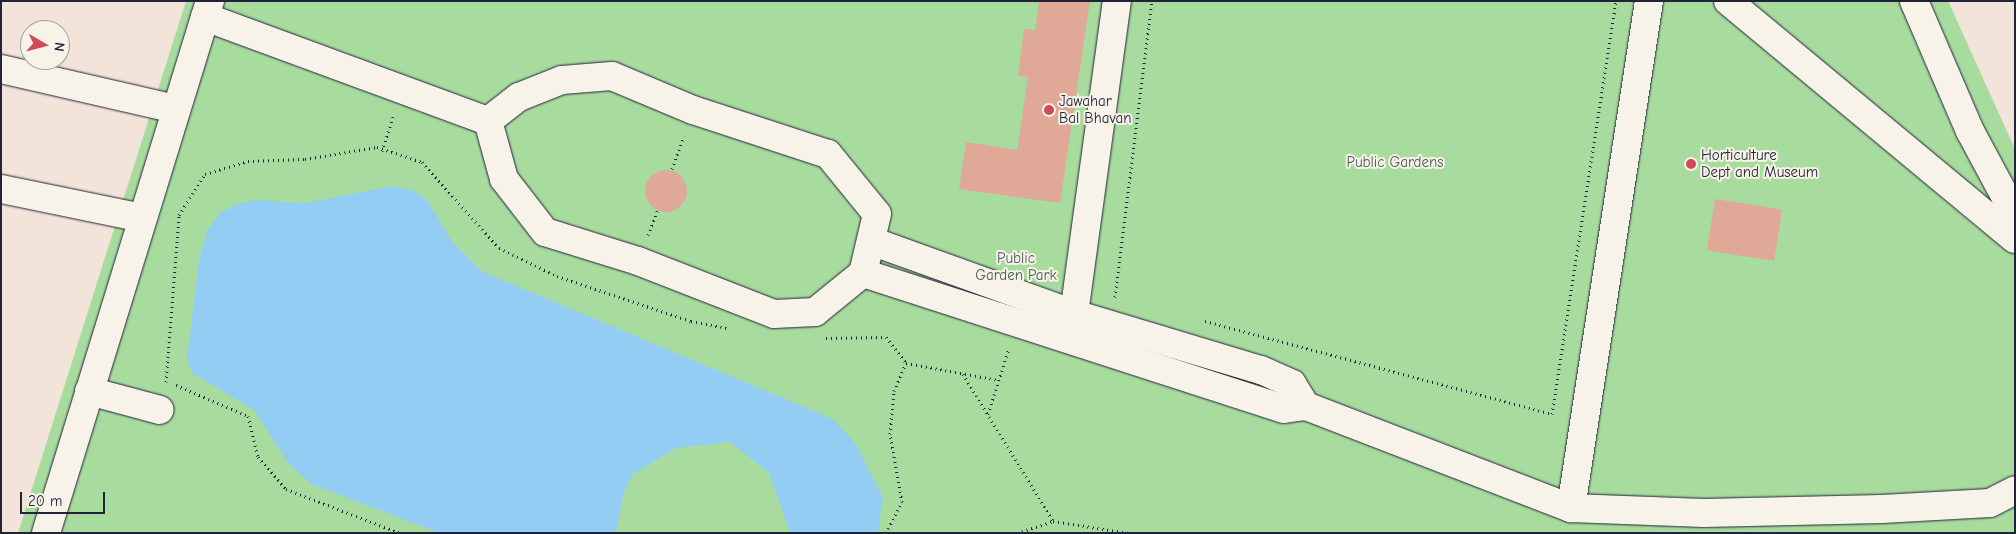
<!DOCTYPE html>
<html>
<head>
<meta charset="utf-8">
<style>
  body { margin:0 }
  #map { position:relative; width:2016px; height:534px; overflow:hidden; background:#f2e4d8; font-family:"Comic Neue",sans-serif }
  div>[style] { position:absolute }
  .green>* { inset:0; background:#a8dc9e }
  .water>* { inset:0; background:#93cdf3 }
  .building>* { inset:0; background:#dfa897; transform-origin:0 0 }
  .round { border-radius:50% }
  .path>* { height:3px; margin-top:-1.5px; transform-origin:0; background:repeating-linear-gradient(90deg,#22223b 0 1px,transparent 0 5px) }
  .roads { filter:drop-shadow(0 0 1px #22223b) drop-shadow(0 0 1px #22223b) }
  .minor>* { height:28px; margin:-14px; padding:0 14px; transform-origin:14px; border-radius:14px; background:#f7f3e8 }
  .dots>* { width:14px; height:14px; translate:-50% -50%; box-sizing:border-box; border:2px solid #f7f3e8; border-radius:50% }
  span { translate:-50% -50%; white-space:nowrap; text-align:center; line-height:1.15; -webkit-text-stroke:4px #f7f3e8; paint-order:stroke }
  .poi-label { font-size:15px; color:#22223b }
  .left { translate:0 -50%; text-align:left }
  .park-label { font-size:15px; color:#4a5a59 }
  .frame { position:absolute; inset:0; border:2px solid #22223b; pointer-events:none }
  .north { position:absolute; left:20px; top:20px; width:50px; height:50px; box-sizing:border-box; background:#f7f3e8; border:1px solid #a29fa3; border-radius:50%; rotate:98deg; font-size:14px; font-weight:700; line-height:20px; text-align:center; color:#22223b }
  .north::after { content:''; display:block; margin:auto; width:18px; height:22px; background:#d1495b; clip-path:polygon(50% 0,100% 100%,50% 72%,0 100%) }
  .scale { position:absolute; left:20px; top:492px; width:85px; height:22px; box-sizing:border-box; border:2px solid #22223b; border-top:0; padding-left:6px; font-size:15px; line-height:18px; white-space:nowrap; color:#22223b; -webkit-text-stroke:4px #f7f3e8; paint-order:stroke }
</style>
</head>
<body>
<div id="map">
  <div class="green">
    <div style="clip-path:polygon(186px 1px,1948px 1px,2015px 149px,2015px 533px,18px 533px)"></div>
  </div>
  <div class="water">
    <div style="clip-path:polygon(392px 186px,412px 190px,426px 199px,452px 241px,481px 271px,833px 419px,855px 443px,883px 497px,878px 533px,790px 533px,769px 473px,730px 442px,676px 448px,633px 474px,624px 492px,616px 533px,439px 533px,311px 484px,288px 463px,254px 410px,192px 373px,187px 359px,199px 260px,207px 231px,220px 213px,237px 204px,255px 200px,305px 203px)"></div>
  </div>
  <div class="building">
    <div style="clip-path:polygon(1039px 1px,1090px 1px,1060px 203px,959px 189px,966px 142px,1017px 150px,1028px 77px,1018px 76px,1024px 29px,1035px 30px)"></div>
    <div class="round" style="left:645px;top:170px;width:42px;height:42px"></div>
    <div style="left:1715px;top:199px;width:68px;height:52px;rotate:9deg"></div>
  </div>
  <div class="path">
    <div style="left:382px;top:151px;width:36px;rotate:-72deg"></div>
    <div style="left:672px;top:169px;width:35px;rotate:-70deg"></div>
    <div style="left:648px;top:235px;width:26px;rotate:-69deg"></div>
    <div style="left:1115px;top:297px;width:298px;rotate:-82.9deg"></div>
    <div style="left:1205px;top:321px;width:359px;rotate:15deg"></div>
    <div style="left:1552px;top:414px;width:418px;rotate:-81.2deg"></div>
    <div style="left:826px;top:338px;width:60px;rotate:-1deg"></div>
    <div style="left:886px;top:337px;width:33px;rotate:52deg"></div>
    <div style="left:906px;top:363px;width:95px;rotate:10.4deg"></div>
    <div style="left:963px;top:374px;width:172px;rotate:58.5deg"></div>
    <div style="left:166px;top:382px;width:168px;rotate:-85.5deg"></div>
    <div style="left:179px;top:215px;width:49px;rotate:-57.6deg"></div>
    <div style="left:205px;top:174px;width:45px;rotate:-16.8deg"></div>
    <div style="left:248px;top:161px;width:57px;rotate:-2deg"></div>
    <div style="left:305px;top:159px;width:73px;rotate:-9.5deg"></div>
    <div style="left:377px;top:147px;width:47px;rotate:18.4deg"></div>
    <div style="left:422px;top:162px;width:115px;rotate:48.2deg"></div>
    <div style="left:499px;top:248px;width:64px;rotate:25.8deg"></div>
    <div style="left:557px;top:276px;width:141px;rotate:18.6deg"></div>
    <div style="left:691px;top:321px;width:36px;rotate:11deg"></div>
    <div style="left:176px;top:385px;width:78px;rotate:23.3deg"></div>
    <div style="left:248px;top:416px;width:42px;rotate:76.3deg"></div>
    <div style="left:258px;top:457px;width:43px;rotate:48.8deg"></div>
    <div style="left:286px;top:489px;width:122px;rotate:21.1deg"></div>
    <div style="left:988px;top:414px;width:69px;rotate:-72.3deg"></div>
    <div style="left:886px;top:533px;width:35px;rotate:-63deg"></div>
    <div style="left:902px;top:502px;width:69px;rotate:-100deg"></div>
    <div style="left:890px;top:434px;width:43px;rotate:-84.7deg"></div>
    <div style="left:894px;top:391px;width:30px;rotate:-67deg"></div>
    <div style="left:1017px;top:533px;width:38px;rotate:-18deg"></div>
    <div style="left:1053px;top:521px;width:77px;rotate:9deg"></div>
  </div>
  <div class="roads">
    <div class="minor">
      <div style="left:1728px;top:1px;width:373px;rotate:39.7deg"></div>
      <div style="left:1914px;top:1px;width:142px;rotate:66.7deg"></div>
      <div style="left:1970px;top:131px;width:95px;rotate:61.8deg"></div>
      <div style="left:205px;top:17px;width:302px;rotate:20.2deg"></div>
      <div style="left:1px;top:69px;width:179px;rotate:12.9deg"></div>
      <div style="left:612px;top:76px;width:88px;rotate:22.8deg"></div>
      <div style="left:693px;top:110px;width:142px;rotate:18.1deg"></div>
      <div style="left:828px;top:154px;width:77px;rotate:50.8deg"></div>
      <div style="left:877px;top:214px;width:61px;rotate:103.3deg"></div>
      <div style="left:863px;top:273px;width:62px;rotate:140.9deg"></div>
      <div style="left:815px;top:312px;width:41px;rotate:177.2deg"></div>
      <div style="left:774px;top:314px;width:146px;rotate:-158.7deg"></div>
      <div style="left:638px;top:261px;width:97px;rotate:-162.7deg"></div>
      <div style="left:545px;top:232px;width:67px;rotate:-127.7deg"></div>
      <div style="left:504px;top:179px;width:60px;rotate:-105.4deg"></div>
      <div style="left:488px;top:121px;width:39px;rotate:-38deg"></div>
      <div style="left:519px;top:97px;width:46px;rotate:-21.6deg"></div>
      <div style="left:562px;top:80px;width:50px;rotate:-4.6deg"></div>
      <div style="left:1px;top:189px;width:144px;rotate:11.6deg"></div>
      <div style="left:874px;top:242px;width:213px;rotate:19.8deg"></div>
      <div style="left:1074px;top:314px;width:195px;rotate:16.7deg"></div>
      <div style="left:1261px;top:370px;width:34px;rotate:24deg"></div>
      <div style="left:1292px;top:384px;width:26px;rotate:58deg"></div>
      <div style="left:863px;top:273px;width:442px;rotate:17.9deg"></div>
      <div style="left:1284px;top:409px;width:22px;rotate:-8deg"></div>
      <div style="left:1306px;top:406px;width:284px;rotate:21.1deg"></div>
      <div style="left:1571px;top:508px;width:133px;rotate:2.2deg"></div>
      <div style="left:1704px;top:513px;width:178px;rotate:-1.3deg"></div>
      <div style="left:1882px;top:509px;width:108px;rotate:-3.2deg"></div>
      <div style="left:1990px;top:503px;width:28px;rotate:-27deg"></div>
      <div style="left:1074px;top:314px;width:316px;rotate:-82.2deg"></div>
      <div style="left:89px;top:391px;width:73px;rotate:15deg"></div>
      <div style="left:1571px;top:508px;width:513px;rotate:-81.25deg"></div>
      <div style="left:46px;top:533px;width:557px;rotate:-72.87deg"></div>
    </div>
  </div>
  <div class="dots">
    <div style="left:1049px;top:110px;background:#d1495b"></div>
    <div style="left:1691px;top:164px;background:#d1495b"></div>
  </div>
  <div class="poi-label">
    <span class="left" style="left:1059px;top:110px">Jawahar<br>Bal Bhavan</span>
    <span class="left" style="left:1701px;top:164px">Horticulture<br>Dept and Museum</span>
  </div>
  <div class="park-label">
    <span style="left:1395px;top:163px">Public Gardens</span>
    <span style="left:1016px;top:267px">Public<br>Garden Park</span>
  </div>
  <div class="frame"></div>
  <div class="north">N</div>
  <div class="scale">20 m</div>
</div>
</body>
</html>
